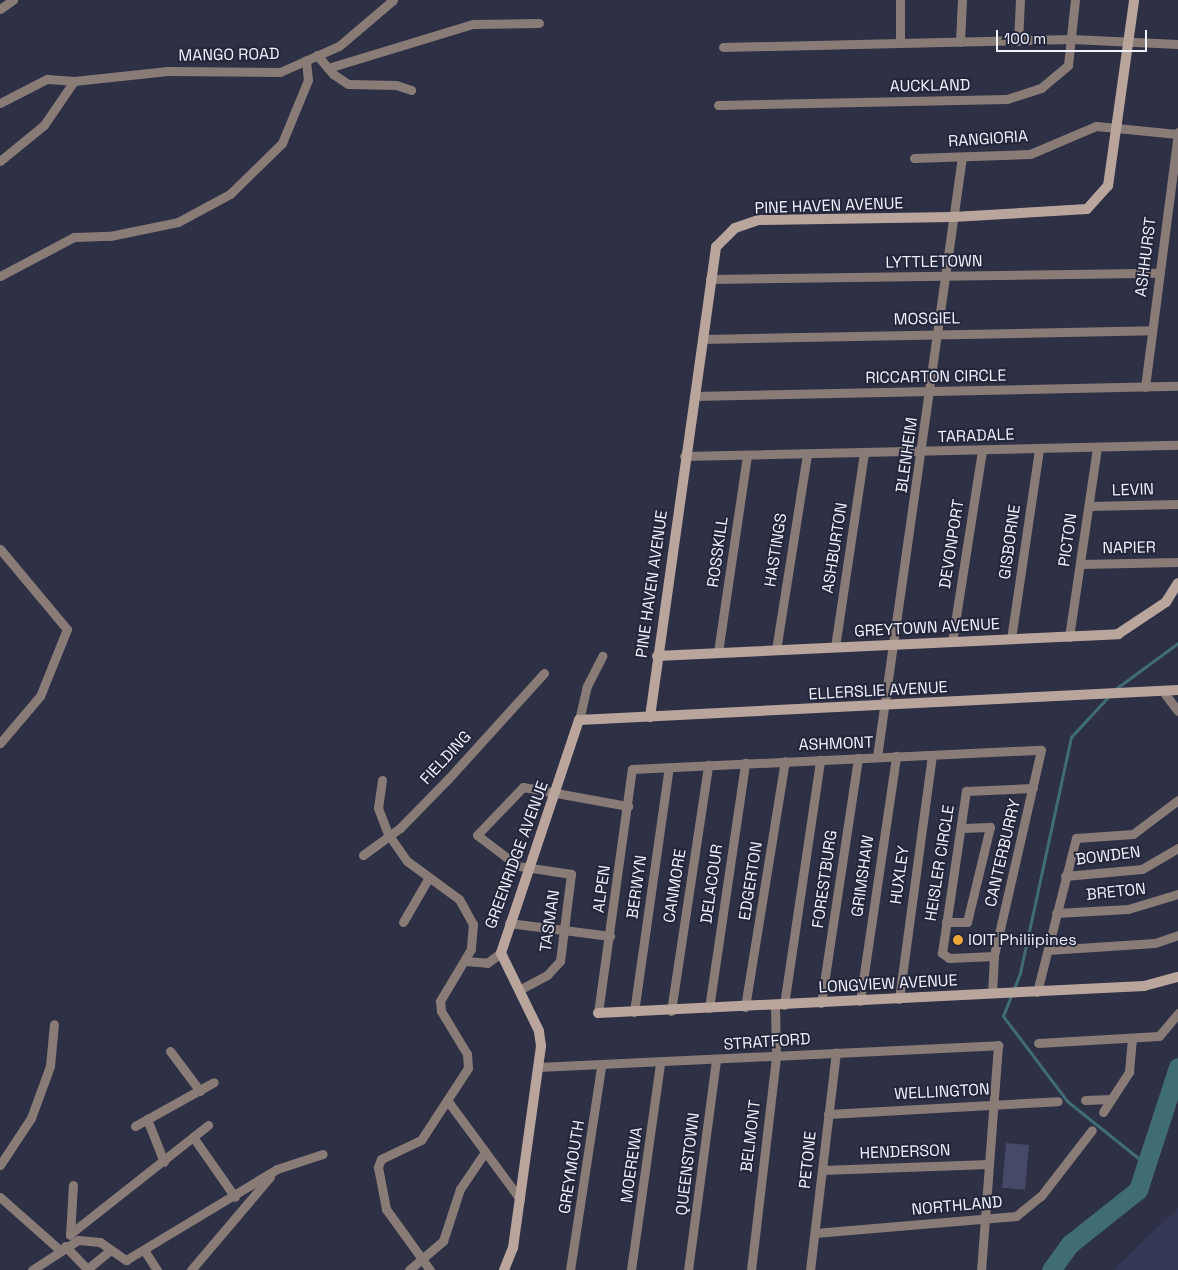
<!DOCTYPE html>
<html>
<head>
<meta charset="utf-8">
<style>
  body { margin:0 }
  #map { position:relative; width:1178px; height:1270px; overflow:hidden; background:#2e3046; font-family:"Space Grotesk",sans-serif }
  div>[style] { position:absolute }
  .built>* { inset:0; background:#343854 }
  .green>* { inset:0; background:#464967; transform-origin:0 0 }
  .stream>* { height:3px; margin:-1.5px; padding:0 1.5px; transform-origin:1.5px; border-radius:1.5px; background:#406d75 }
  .river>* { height:19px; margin:-9.5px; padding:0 9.5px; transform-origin:9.5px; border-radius:9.5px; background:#406d75 }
  .street>* { height:9px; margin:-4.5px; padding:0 4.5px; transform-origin:4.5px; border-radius:4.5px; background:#897c76 }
  .secondary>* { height:10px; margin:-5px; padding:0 5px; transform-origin:5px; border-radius:5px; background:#baa59d }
  .dots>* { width:14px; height:14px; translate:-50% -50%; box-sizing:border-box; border:2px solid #24263b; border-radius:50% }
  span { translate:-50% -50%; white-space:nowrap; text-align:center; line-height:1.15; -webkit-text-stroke:4px #24263b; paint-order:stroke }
  .street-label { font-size:16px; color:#f0f2fd }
  .poi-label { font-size:16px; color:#f0f2fd }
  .left { translate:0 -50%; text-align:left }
  .scale { position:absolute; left:996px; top:30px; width:151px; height:22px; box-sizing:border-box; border:2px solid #f0f2fd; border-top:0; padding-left:6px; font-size:15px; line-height:18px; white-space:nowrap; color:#f0f2fd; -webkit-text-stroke:4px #24263b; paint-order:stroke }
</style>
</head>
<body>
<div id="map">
  <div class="built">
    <div style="clip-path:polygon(1178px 1208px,1178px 1270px,1113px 1270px)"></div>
  </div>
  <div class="green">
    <div style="left:1006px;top:1143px;width:23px;height:45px;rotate:5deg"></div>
  </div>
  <div class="stream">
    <div style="left:1114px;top:690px;width:79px;rotate:-36.3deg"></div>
    <div style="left:1108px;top:697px;width:54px;rotate:132.8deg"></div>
    <div style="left:1071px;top:737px;width:241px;rotate:102.2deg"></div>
    <div style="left:1020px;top:973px;width:46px;rotate:111.6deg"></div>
    <div style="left:1003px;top:1016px;width:106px;rotate:53deg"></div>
    <div style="left:1067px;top:1101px;width:104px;rotate:38.7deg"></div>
  </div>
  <div class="river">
    <div style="left:1051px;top:1270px;width:32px;rotate:-54deg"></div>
    <div style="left:1070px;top:1244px;width:87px;rotate:-38.5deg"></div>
    <div style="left:1138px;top:1190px;width:129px;rotate:-72deg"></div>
  </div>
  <div class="street">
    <div style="left:900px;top:0;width:42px;rotate:90deg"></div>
    <div style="left:0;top:9px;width:16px;rotate:-35deg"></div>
    <div style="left:1018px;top:41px;width:41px;rotate:-87.2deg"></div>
    <div style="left:960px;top:42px;width:42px;rotate:-87.3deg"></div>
    <div style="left:723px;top:47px;width:349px;rotate:-1.3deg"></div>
    <div style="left:1072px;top:39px;width:106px;rotate:2.7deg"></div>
    <div style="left:317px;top:55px;width:25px;rotate:50deg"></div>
    <div style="left:333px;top:74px;width:18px;rotate:34deg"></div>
    <div style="left:348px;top:84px;width:48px;rotate:1.2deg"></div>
    <div style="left:396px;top:85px;width:16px;rotate:18deg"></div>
    <div style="left:328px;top:68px;width:152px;rotate:-16.9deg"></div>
    <div style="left:473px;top:24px;width:66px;rotate:-0.9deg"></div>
    <div style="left:74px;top:81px;width:94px;rotate:-6.1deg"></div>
    <div style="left:167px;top:71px;width:113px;rotate:0.5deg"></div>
    <div style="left:280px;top:72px;width:64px;rotate:-23.8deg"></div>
    <div style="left:339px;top:46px;width:71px;rotate:-40.4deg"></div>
    <div style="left:0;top:103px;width:53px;rotate:-27.1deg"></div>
    <div style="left:47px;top:79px;width:27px;rotate:4deg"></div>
    <div style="left:74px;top:81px;width:53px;rotate:124.3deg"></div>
    <div style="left:44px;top:125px;width:57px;rotate:140.7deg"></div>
    <div style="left:718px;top:105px;width:289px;rotate:-1.2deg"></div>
    <div style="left:1007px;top:99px;width:36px;rotate:-18deg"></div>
    <div style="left:1041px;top:88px;width:35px;rotate:-40deg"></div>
    <div style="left:1068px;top:65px;width:65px;rotate:-83.9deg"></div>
    <div style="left:914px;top:158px;width:116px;rotate:-2deg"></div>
    <div style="left:1030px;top:154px;width:72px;rotate:-23deg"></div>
    <div style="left:1096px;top:126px;width:82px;rotate:5.6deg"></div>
    <div style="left:0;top:276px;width:84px;rotate:-27.8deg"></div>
    <div style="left:74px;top:237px;width:36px;rotate:-2deg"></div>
    <div style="left:110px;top:236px;width:69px;rotate:-11.6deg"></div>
    <div style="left:178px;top:222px;width:59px;rotate:-28.3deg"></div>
    <div style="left:230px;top:194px;width:73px;rotate:-44.4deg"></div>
    <div style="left:282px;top:143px;width:68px;rotate:-67.6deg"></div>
    <div style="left:308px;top:80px;width:20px;rotate:-96deg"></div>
    <div style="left:710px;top:279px;width:448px;rotate:-0.8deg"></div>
    <div style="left:702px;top:339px;width:450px;rotate:-1.1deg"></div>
    <div style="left:1145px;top:387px;width:257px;rotate:-82.6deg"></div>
    <div style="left:694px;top:396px;width:484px;rotate:-1.2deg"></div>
    <div style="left:684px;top:456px;width:494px;rotate:-1.3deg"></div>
    <div style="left:1089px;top:506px;width:89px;rotate:-1.3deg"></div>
    <div style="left:0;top:549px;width:104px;rotate:50.1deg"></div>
    <div style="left:67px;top:629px;width:72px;rotate:111.9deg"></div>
    <div style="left:40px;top:696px;width:62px;rotate:130.4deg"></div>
    <div style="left:1080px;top:564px;width:98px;rotate:-1.2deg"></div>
    <div style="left:1069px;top:637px;width:191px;rotate:-81.6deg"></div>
    <div style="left:1011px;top:639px;width:192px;rotate:-81.6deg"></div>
    <div style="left:952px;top:642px;width:194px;rotate:-81.1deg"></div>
    <div style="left:835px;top:647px;width:195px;rotate:-81.5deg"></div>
    <div style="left:776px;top:650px;width:198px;rotate:-81deg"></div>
    <div style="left:718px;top:652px;width:198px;rotate:-81.6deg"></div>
    <div style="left:1165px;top:694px;width:21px;rotate:53deg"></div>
    <div style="left:579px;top:720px;width:35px;rotate:-77deg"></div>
    <div style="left:587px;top:686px;width:34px;rotate:-63deg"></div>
    <div style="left:877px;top:757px;width:606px;rotate:-81.94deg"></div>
    <div style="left:382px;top:780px;width:28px;rotate:98deg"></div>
    <div style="left:378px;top:808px;width:28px;rotate:69deg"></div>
    <div style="left:388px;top:834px;width:33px;rotate:55deg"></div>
    <div style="left:407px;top:861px;width:64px;rotate:36.2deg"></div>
    <div style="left:459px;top:899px;width:29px;rotate:61deg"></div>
    <div style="left:473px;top:924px;width:25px;rotate:95deg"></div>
    <div style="left:471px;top:949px;width:61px;rotate:120.8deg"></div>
    <div style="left:440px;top:1001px;width:10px;rotate:84deg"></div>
    <div style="left:441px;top:1011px;width:50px;rotate:58.8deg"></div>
    <div style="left:467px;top:1054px;width:14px;rotate:86deg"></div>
    <div style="left:468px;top:1068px;width:86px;rotate:123.1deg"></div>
    <div style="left:421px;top:1140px;width:44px;rotate:154.6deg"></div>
    <div style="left:381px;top:1159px;width:9px;rotate:111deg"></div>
    <div style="left:378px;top:1167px;width:43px;rotate:79.2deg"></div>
    <div style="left:386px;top:1209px;width:75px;rotate:54.2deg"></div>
    <div style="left:363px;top:855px;width:46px;rotate:-36.1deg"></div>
    <div style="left:400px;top:828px;width:69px;rotate:-45.6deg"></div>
    <div style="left:448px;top:779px;width:143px;rotate:-47.8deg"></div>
    <div style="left:1065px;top:876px;width:77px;rotate:-5.2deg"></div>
    <div style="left:1142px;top:869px;width:42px;rotate:-30.3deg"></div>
    <div style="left:1056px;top:913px;width:72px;rotate:-3.2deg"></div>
    <div style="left:1128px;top:909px;width:52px;rotate:-16.7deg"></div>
    <div style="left:403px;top:922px;width:50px;rotate:-59.8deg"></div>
    <div style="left:946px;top:922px;width:21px"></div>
    <div style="left:967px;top:922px;width:98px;rotate:-76.4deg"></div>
    <div style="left:990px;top:827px;width:29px;rotate:178deg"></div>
    <div style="left:509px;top:923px;width:102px;rotate:7.3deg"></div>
    <div style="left:1048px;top:950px;width:107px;rotate:-3.7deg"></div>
    <div style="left:1155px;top:943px;width:24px;rotate:-19deg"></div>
    <div style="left:994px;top:956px;width:45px;rotate:177.5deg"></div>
    <div style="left:949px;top:958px;width:9px;rotate:-144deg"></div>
    <div style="left:942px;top:953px;width:164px;rotate:-81.6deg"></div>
    <div style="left:966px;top:791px;width:67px;rotate:-2.6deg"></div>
    <div style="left:466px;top:961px;width:21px;rotate:5deg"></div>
    <div style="left:487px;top:963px;width:17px;rotate:-36deg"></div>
    <div style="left:519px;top:990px;width:32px;rotate:-28deg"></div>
    <div style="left:547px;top:975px;width:19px;rotate:-47deg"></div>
    <div style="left:560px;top:961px;width:88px;rotate:-82.8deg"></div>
    <div style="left:571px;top:874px;width:54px;rotate:-171.4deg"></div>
    <div style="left:518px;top:866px;width:51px;rotate:-142.9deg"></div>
    <div style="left:477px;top:835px;width:66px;rotate:-46.2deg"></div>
    <div style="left:523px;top:787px;width:107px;rotate:10.3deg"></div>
    <div style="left:1037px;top:992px;width:159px;rotate:-75.8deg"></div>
    <div style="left:1076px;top:838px;width:57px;rotate:-4deg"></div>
    <div style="left:1133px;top:834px;width:56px;rotate:-37.1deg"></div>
    <div style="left:899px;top:999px;width:246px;rotate:-82.3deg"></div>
    <div style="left:860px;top:1001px;width:248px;rotate:-81.6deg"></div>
    <div style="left:821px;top:1003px;width:248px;rotate:-81.4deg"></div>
    <div style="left:784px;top:1005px;width:248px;rotate:-81.6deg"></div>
    <div style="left:745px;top:1007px;width:249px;rotate:-80.8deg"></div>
    <div style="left:709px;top:1008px;width:248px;rotate:-81.6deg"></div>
    <div style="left:671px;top:1011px;width:249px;rotate:-81.4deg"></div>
    <div style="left:634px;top:1012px;width:247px;rotate:-81.9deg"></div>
    <div style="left:598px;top:1013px;width:246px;rotate:-82.1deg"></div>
    <div style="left:632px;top:769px;width:409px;rotate:-2.7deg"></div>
    <div style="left:1041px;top:750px;width:211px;rotate:102.9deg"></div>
    <div style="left:994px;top:956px;width:37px;rotate:93deg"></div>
    <div style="left:1038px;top:1043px;width:121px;rotate:-3.3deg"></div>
    <div style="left:1159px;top:1036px;width:30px;rotate:-50deg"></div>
    <div style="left:170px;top:1051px;width:50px;rotate:53.1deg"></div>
    <div style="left:538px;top:1067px;width:461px;rotate:-2.7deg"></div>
    <div style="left:998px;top:1045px;width:226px;rotate:94.3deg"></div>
    <div style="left:447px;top:1100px;width:123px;rotate:53.6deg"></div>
    <div style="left:1085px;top:1100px;width:26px;rotate:-2deg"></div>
    <div style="left:1103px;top:1112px;width:48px;rotate:-57deg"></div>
    <div style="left:1129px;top:1072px;width:34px;rotate:-85deg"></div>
    <div style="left:828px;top:1114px;width:230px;rotate:-3.2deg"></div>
    <div style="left:147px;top:1119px;width:46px;rotate:68.4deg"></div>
    <div style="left:135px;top:1126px;width:90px;rotate:-29.1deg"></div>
    <div style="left:193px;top:1137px;width:73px;rotate:55deg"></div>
    <div style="left:0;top:1165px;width:56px;rotate:-56.6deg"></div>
    <div style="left:31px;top:1118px;width:55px;rotate:-69.9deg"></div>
    <div style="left:50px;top:1066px;width:42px;rotate:-84.6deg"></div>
    <div style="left:822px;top:1170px;width:167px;rotate:-2.1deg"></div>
    <div style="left:0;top:1197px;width:80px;rotate:41.5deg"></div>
    <div style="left:815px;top:1233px;width:202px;rotate:-4.8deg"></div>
    <div style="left:1016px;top:1216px;width:32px;rotate:-39deg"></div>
    <div style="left:1041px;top:1196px;width:83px;rotate:-52.3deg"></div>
    <div style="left:70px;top:1234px;width:176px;rotate:-38.3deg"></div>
    <div style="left:70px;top:1235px;width:50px;rotate:-86.6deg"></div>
    <div style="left:65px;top:1246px;width:33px;rotate:46deg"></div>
    <div style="left:144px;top:1250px;width:24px;rotate:57deg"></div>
    <div style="left:32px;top:1270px;width:55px;rotate:-33.1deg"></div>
    <div style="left:78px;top:1240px;width:22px;rotate:5deg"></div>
    <div style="left:100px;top:1242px;width:32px;rotate:35deg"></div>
    <div style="left:126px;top:1260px;width:176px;rotate:-31.1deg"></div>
    <div style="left:277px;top:1169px;width:48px;rotate:-18.1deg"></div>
    <div style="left:86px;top:1270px;width:32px;rotate:-39deg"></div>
    <div style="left:191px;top:1270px;width:122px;rotate:-49.7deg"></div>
    <div style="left:409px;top:1270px;width:45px;rotate:-40.5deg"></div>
    <div style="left:443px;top:1241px;width:55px;rotate:-71.9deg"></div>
    <div style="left:460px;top:1189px;width:45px;rotate:-56deg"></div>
    <div style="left:570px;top:1270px;width:205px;rotate:-81.3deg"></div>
    <div style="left:631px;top:1270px;width:208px;rotate:-82deg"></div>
    <div style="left:688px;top:1270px;width:211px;rotate:-82.4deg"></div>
    <div style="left:751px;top:1270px;width:215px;rotate:-83.3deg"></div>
    <div style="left:776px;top:1056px;width:51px;rotate:-91.1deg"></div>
    <div style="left:810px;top:1270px;width:219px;rotate:-83.2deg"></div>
  </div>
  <div class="secondary">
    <div style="left:657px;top:656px;width:462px;rotate:-2.7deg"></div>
    <div style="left:1118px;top:634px;width:58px;rotate:-33.7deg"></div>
    <div style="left:1166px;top:602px;width:22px;rotate:-58deg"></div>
    <div style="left:650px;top:717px;width:475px;rotate:-82deg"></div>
    <div style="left:716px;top:247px;width:27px;rotate:-45deg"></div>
    <div style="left:735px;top:228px;width:24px;rotate:-19deg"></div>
    <div style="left:758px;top:220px;width:195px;rotate:-0.9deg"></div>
    <div style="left:953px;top:217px;width:134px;rotate:-3.4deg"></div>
    <div style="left:1087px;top:209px;width:31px;rotate:-48deg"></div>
    <div style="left:1108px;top:186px;width:188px;rotate:-82deg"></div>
    <div style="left:598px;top:1013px;width:547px;rotate:-2.83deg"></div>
    <div style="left:1144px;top:986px;width:35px;rotate:-15deg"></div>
    <div style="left:504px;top:1270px;width:24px;rotate:-68deg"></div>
    <div style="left:513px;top:1248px;width:204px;rotate:-82.1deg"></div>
    <div style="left:541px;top:1046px;width:15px;rotate:-98deg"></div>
    <div style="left:539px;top:1031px;width:87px;rotate:-116deg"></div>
    <div style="left:501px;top:953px;width:246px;rotate:-71.5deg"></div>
    <div style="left:579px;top:720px;width:600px;rotate:-2.87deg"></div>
  </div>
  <div class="dots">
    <div style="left:958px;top:940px;background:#eba93a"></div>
  </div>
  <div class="street-label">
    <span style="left:229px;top:55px;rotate:-1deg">MANGO ROAD</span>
    <span style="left:930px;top:86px;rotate:-1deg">AUCKLAND</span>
    <span style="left:988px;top:139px;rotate:-4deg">RANGIORIA</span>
    <span style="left:829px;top:206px;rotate:-2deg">PINE HAVEN AVENUE</span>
    <span style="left:1146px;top:257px;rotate:-83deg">ASHHURST</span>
    <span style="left:934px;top:262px;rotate:-1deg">LYTTLETOWN</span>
    <span style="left:927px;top:319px;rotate:-1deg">MOSGIEL</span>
    <span style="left:936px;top:377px;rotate:-1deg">RICCARTON CIRCLE</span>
    <span style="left:976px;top:436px;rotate:-2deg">TARADALE</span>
    <span style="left:907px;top:455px;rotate:-82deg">BLENHEIM</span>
    <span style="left:1133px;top:490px;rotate:-2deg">LEVIN</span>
    <span style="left:1068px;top:540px;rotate:-82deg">PICTON</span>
    <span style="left:1010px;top:542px;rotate:-82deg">GISBORNE</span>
    <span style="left:952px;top:544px;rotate:-81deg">DEVONPORT</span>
    <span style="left:835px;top:548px;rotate:-81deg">ASHBURTON</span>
    <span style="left:1129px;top:548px;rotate:-1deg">NAPIER</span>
    <span style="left:776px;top:550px;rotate:-81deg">HASTINGS</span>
    <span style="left:718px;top:552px;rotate:-82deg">ROSSKILL</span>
    <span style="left:652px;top:584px;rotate:-82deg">PINE HAVEN AVENUE</span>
    <span style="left:927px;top:628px;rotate:-3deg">GREYTOWN AVENUE</span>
    <span style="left:878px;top:691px;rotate:-3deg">ELLERSLIE AVENUE</span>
    <span style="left:836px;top:744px;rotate:-2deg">ASHMONT</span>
    <span style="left:446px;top:758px;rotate:-47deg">FIELDING</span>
    <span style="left:1003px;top:853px;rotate:-77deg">CANTERBURRY</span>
    <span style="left:517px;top:855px;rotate:-70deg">GREENRIDGE AVENUE</span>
    <span style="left:1108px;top:856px;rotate:-7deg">BOWDEN</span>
    <span style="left:940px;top:863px;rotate:-81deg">HEISLER CIRCLE</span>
    <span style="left:900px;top:875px;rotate:-82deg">HUXLEY</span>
    <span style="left:863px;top:876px;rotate:-82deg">GRIMSHAW</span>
    <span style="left:825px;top:879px;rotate:-82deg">FORESTBURG</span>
    <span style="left:751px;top:881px;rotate:-81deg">EDGERTON</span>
    <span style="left:712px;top:884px;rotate:-82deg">DELACOUR</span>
    <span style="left:675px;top:886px;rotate:-81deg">CANMORE</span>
    <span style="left:637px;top:887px;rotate:-82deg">BERWYN</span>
    <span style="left:602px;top:889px;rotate:-82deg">ALPEN</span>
    <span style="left:1116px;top:892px;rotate:-6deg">BRETON</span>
    <span style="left:550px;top:921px;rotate:-82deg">TASMAN</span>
    <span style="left:888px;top:984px;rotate:-3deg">LONGVIEW AVENUE</span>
    <span style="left:767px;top:1042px;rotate:-4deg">STRATFORD</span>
    <span style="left:942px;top:1092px;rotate:-3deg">WELLINGTON</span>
    <span style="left:751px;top:1136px;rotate:-83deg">BELMONT</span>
    <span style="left:905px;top:1152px;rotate:-2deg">HENDERSON</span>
    <span style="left:808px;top:1160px;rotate:-84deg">PETONE</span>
    <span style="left:688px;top:1164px;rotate:-83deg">QUEENSTOWN</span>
    <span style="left:632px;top:1165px;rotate:-82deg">MOEREWA</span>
    <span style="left:572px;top:1167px;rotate:-81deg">GREYMOUTH</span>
    <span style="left:957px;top:1206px;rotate:-5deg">NORTHLAND</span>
  </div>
  <div class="poi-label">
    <span class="left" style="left:968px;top:940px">IOIT Philiipines</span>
  </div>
  <div class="scale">100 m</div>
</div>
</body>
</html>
